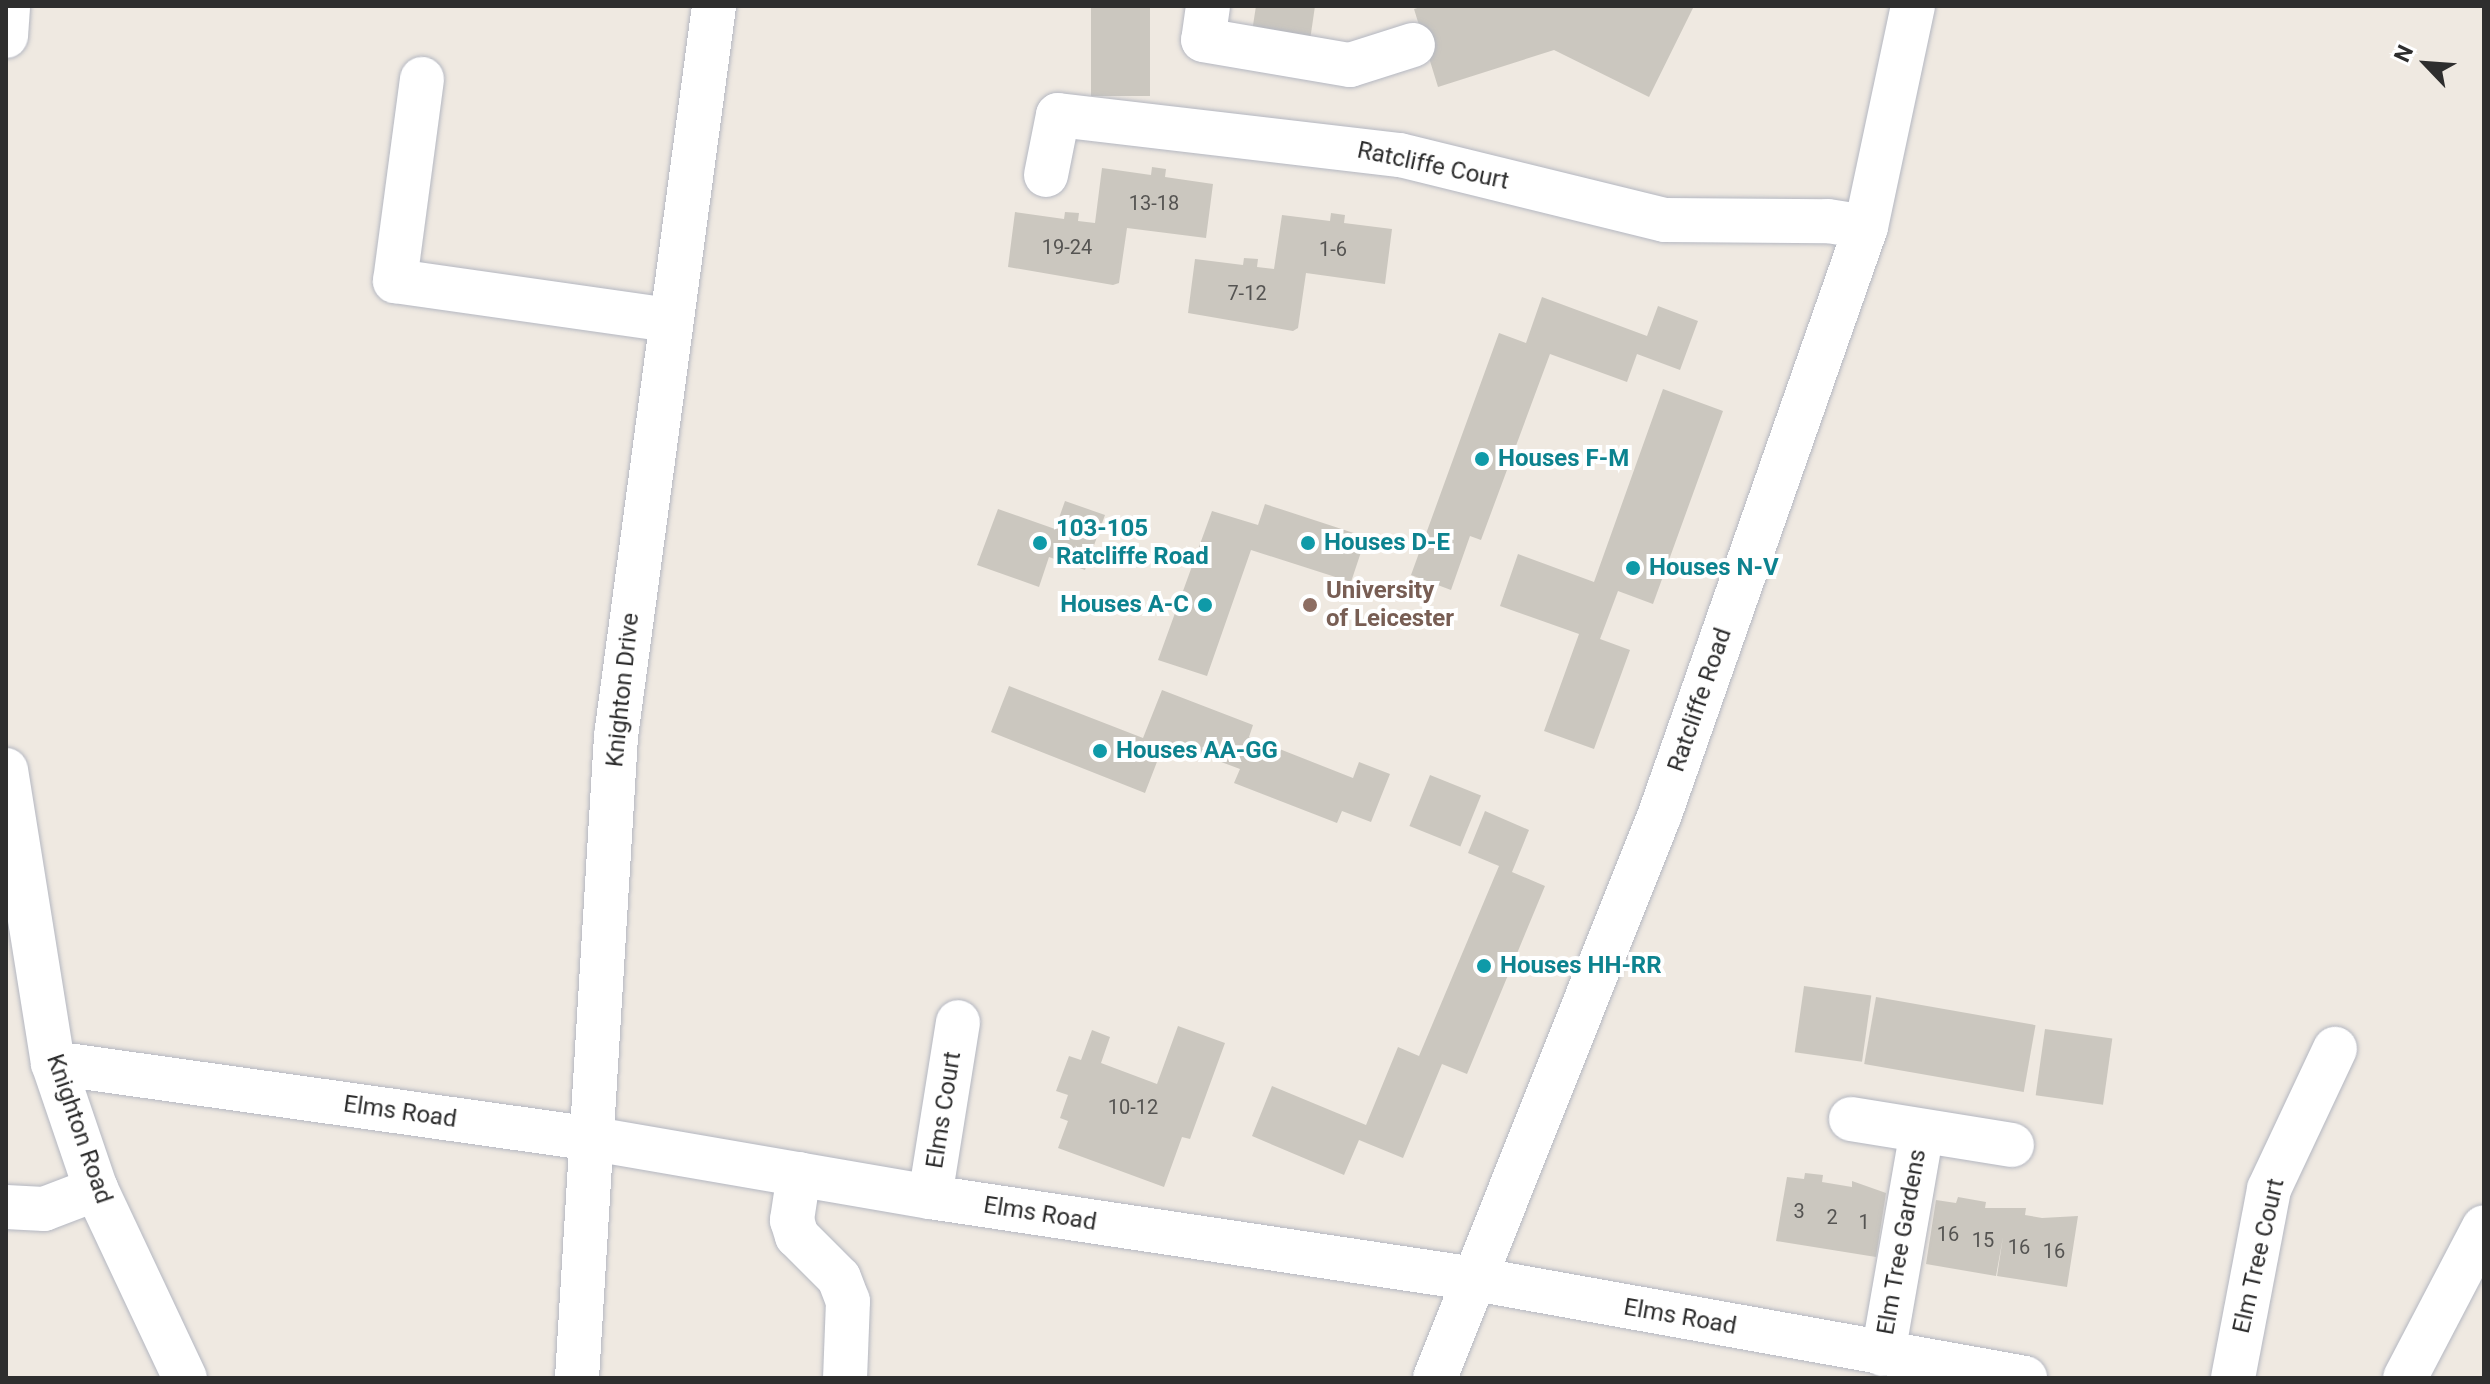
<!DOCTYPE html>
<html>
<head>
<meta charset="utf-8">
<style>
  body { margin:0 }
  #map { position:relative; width:2490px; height:1384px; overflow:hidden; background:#efe9e1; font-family:Roboto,sans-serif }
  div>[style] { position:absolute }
  .building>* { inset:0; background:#cbc7bf; transform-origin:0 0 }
  .roads { filter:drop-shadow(0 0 2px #b4b7c1) drop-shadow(0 0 2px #b4b7c1) }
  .minor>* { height:44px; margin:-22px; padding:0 22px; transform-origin:22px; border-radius:22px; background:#fff }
  .dots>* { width:22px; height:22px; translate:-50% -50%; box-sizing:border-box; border:4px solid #fff; border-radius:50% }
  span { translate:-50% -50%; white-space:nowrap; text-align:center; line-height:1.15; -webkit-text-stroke:8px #fff; paint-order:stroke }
  .number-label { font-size:20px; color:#555452 }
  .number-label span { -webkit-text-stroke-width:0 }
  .street-label { font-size:24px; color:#2e2e2e }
  .culture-label { font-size:24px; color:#0d838f; font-weight:700 }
  .left { translate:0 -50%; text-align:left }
  .right { translate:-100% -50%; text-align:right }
  .education-label { font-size:24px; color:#785e54; font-weight:700 }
  .frame { position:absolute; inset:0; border:8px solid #2e2e2e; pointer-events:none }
  .north { position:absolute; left:2386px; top:24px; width:80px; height:80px; -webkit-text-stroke:6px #fff; paint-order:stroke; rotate:295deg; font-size:22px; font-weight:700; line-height:32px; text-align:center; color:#2e2e2e }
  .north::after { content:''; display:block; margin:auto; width:28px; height:36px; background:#2e2e2e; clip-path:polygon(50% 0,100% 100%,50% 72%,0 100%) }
</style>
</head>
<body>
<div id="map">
  <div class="building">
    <div style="left:1091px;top:6px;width:59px;height:90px"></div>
    <div style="clip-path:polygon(1256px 6px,1315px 6px,1309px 47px,1251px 38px)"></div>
    <div style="clip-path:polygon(1424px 6px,1694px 6px,1649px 97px,1554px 50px,1438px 87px,1414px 9px)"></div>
    <div style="clip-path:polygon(1152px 167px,1166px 169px,1165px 177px,1213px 184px,1206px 238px,1127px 228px,1119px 283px,1113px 285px,1008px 267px,1015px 212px,1064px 219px,1065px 212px,1079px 213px,1078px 221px,1095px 223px,1102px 168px,1151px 175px)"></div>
    <div style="clip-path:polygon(1331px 213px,1345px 215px,1344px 223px,1392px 229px,1385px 284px,1306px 273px,1298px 328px,1293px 331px,1188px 313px,1195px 259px,1243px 265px,1244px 258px,1258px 259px,1257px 267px,1274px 269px,1282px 215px,1330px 221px)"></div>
    <div style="clip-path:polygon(1542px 297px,1647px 336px,1658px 306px,1698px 321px,1680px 370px,1637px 354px,1627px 382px,1550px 354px,1481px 540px,1470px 536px,1451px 590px,1411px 575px,1499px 333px,1526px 343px)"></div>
    <div style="clip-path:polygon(1663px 389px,1723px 411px,1653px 604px,1618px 591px,1600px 639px,1630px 650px,1594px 749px,1544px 731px,1579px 634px,1500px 606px,1518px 554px,1594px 582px)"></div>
    <div style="clip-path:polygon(1065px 501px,1105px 515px,1085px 570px,1049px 557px,1039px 587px,977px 565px,998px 509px,1055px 529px)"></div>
    <div style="clip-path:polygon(1265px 504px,1366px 537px,1351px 582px,1251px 550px,1207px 676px,1158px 660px,1212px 511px,1258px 525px)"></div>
    <div style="clip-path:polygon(1009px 686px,1143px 738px,1162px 690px,1253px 725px,1249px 737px,1353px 778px,1359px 762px,1390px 774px,1371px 822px,1342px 811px,1337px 823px,1234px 783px,1240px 769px,1165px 741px,1145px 793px,991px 732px)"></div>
    <div style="left:1430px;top:775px;width:55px;height:55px;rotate:22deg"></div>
    <div style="clip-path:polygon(1485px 811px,1529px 830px,1512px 872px,1545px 886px,1467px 1074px,1442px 1064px,1403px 1158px,1359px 1140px,1344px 1175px,1252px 1136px,1272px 1086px,1366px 1125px,1398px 1047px,1419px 1056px,1499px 866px,1468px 853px)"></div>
    <div style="left:1804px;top:986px;width:68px;height:67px;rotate:8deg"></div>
    <div style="left:1876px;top:997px;width:162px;height:68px;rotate:10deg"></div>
    <div style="clip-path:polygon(1178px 1026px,1225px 1043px,1190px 1139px,1182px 1137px,1164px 1187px,1058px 1148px,1068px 1121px,1060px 1118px,1068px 1095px,1056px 1091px,1069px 1056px,1081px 1060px,1092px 1030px,1110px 1037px,1101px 1063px,1157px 1084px)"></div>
    <div style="left:2045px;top:1029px;width:68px;height:67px;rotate:8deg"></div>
    <div style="clip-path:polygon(1805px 1173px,1823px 1175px,1822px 1182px,1852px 1187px,1852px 1181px,1886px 1193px,1876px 1257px,1776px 1241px,1787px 1177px,1804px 1179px)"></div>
    <div style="clip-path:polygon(1958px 1197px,1986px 1202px,1985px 1208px,2026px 1208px,2025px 1215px,2042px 1218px,2078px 1216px,2067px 1287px,1997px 1276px,2003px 1237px,1996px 1276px,1926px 1264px,1936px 1200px,1956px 1203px)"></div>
  </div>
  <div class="roads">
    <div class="minor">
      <div style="left:1208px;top:6px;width:34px;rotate:98deg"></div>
      <div style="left:1203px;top:40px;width:149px;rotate:9.7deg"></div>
      <div style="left:1350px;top:65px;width:66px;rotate:-17.6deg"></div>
      <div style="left:6px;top:36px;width:30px;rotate:-86deg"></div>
      <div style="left:422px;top:79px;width:204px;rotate:97.6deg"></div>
      <div style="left:395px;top:281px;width:278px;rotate:8.1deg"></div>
      <div style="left:1046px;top:175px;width:61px;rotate:-78.7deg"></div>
      <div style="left:1058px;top:115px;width:344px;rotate:6.7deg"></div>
      <div style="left:1400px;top:155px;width:273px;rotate:13.8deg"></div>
      <div style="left:1665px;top:220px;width:163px;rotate:0.4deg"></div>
      <div style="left:1828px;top:221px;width:38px;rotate:9deg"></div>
      <div style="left:6px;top:770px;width:297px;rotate:80.9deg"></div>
      <div style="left:53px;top:1063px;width:133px;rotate:71.2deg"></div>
      <div style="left:96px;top:1189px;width:209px;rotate:64.8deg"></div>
      <div style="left:53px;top:1063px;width:546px;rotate:8deg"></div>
      <div style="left:594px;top:1139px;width:341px;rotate:9.8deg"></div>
      <div style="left:930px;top:1197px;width:551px;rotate:8.56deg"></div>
      <div style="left:1475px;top:1279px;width:559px;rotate:10.2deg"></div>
      <div style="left:1851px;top:1119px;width:163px;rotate:9.2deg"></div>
      <div style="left:799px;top:1174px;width:47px;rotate:98.7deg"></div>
      <div style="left:792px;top:1220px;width:17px;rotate:73deg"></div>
      <div style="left:797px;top:1236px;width:59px;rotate:45deg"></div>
      <div style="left:839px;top:1278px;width:25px;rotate:69deg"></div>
      <div style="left:848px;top:1301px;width:77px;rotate:92.2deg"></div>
      <div style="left:930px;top:1197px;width:177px;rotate:-80.9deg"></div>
      <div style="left:6px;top:1207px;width:38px;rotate:3deg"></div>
      <div style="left:44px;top:1209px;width:56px;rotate:-21deg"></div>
      <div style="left:1883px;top:1354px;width:226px;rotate:-80.1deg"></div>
      <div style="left:577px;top:1378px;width:643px;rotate:-86.52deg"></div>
      <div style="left:616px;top:736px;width:737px;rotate:-82.35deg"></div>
      <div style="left:1435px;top:1378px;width:607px;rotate:-68.25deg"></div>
      <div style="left:1660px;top:814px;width:622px;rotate:-70.66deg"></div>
      <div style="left:1866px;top:227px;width:226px;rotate:-78deg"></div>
      <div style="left:2233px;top:1378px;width:192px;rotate:-79.2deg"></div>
      <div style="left:2269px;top:1189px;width:155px;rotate:-64.8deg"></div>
      <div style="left:2405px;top:1378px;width:170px;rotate:-62.4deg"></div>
    </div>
  </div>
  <div class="dots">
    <div style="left:1482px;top:459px;background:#0f9aa8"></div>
    <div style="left:1040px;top:543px;background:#0f9aa8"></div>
    <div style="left:1308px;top:543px;background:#0f9aa8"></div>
    <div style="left:1633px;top:568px;background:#0f9aa8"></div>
    <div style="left:1205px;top:605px;background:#0f9aa8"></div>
    <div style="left:1310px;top:605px;background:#8d6e63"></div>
    <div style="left:1100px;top:751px;background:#0f9aa8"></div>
    <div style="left:1484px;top:966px;background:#0f9aa8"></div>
  </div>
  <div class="number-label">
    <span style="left:1154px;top:203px">13-18</span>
    <span style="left:1067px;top:247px">19-24</span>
    <span style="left:1333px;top:249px">1-6</span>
    <span style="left:1247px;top:293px">7-12</span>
    <span style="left:1133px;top:1107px">10-12</span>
    <span style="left:1799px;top:1211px">3</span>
    <span style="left:1832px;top:1217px">2</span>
    <span style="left:1864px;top:1222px">1</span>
    <span style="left:1948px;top:1234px">16</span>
    <span style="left:1983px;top:1240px">15</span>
    <span style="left:2019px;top:1247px">16</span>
    <span style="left:2054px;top:1251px">16</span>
  </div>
  <div class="street-label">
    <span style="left:1433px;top:166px;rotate:12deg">Ratcliffe Court</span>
    <span style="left:623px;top:690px;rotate:-84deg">Knighton Drive</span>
    <span style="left:1700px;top:700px;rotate:-71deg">Ratcliffe Road</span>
    <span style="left:944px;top:1110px;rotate:-81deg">Elms Court</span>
    <span style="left:400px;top:1112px;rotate:8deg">Elms Road</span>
    <span style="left:79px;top:1129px;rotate:71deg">Knighton Road</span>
    <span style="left:1040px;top:1214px;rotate:9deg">Elms Road</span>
    <span style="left:1902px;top:1242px;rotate:-80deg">Elm Tree Gardens</span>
    <span style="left:2259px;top:1256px;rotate:-77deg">Elm Tree Court</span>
    <span style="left:1680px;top:1317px;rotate:10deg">Elms Road</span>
  </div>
  <div class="culture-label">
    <span class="left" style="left:1498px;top:459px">Houses F-M</span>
    <span class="left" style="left:1056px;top:543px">103-105<br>Ratcliffe Road</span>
    <span class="left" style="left:1324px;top:543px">Houses D-E</span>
    <span class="left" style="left:1649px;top:568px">Houses N-V</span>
    <span class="right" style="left:1189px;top:605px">Houses A-C</span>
    <span class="left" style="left:1116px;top:751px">Houses AA-GG</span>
    <span class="left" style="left:1500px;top:966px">Houses HH-RR</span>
  </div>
  <div class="education-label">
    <span class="left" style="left:1326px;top:605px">University<br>of Leicester</span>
  </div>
  <div class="frame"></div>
  <div class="north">N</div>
</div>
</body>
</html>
